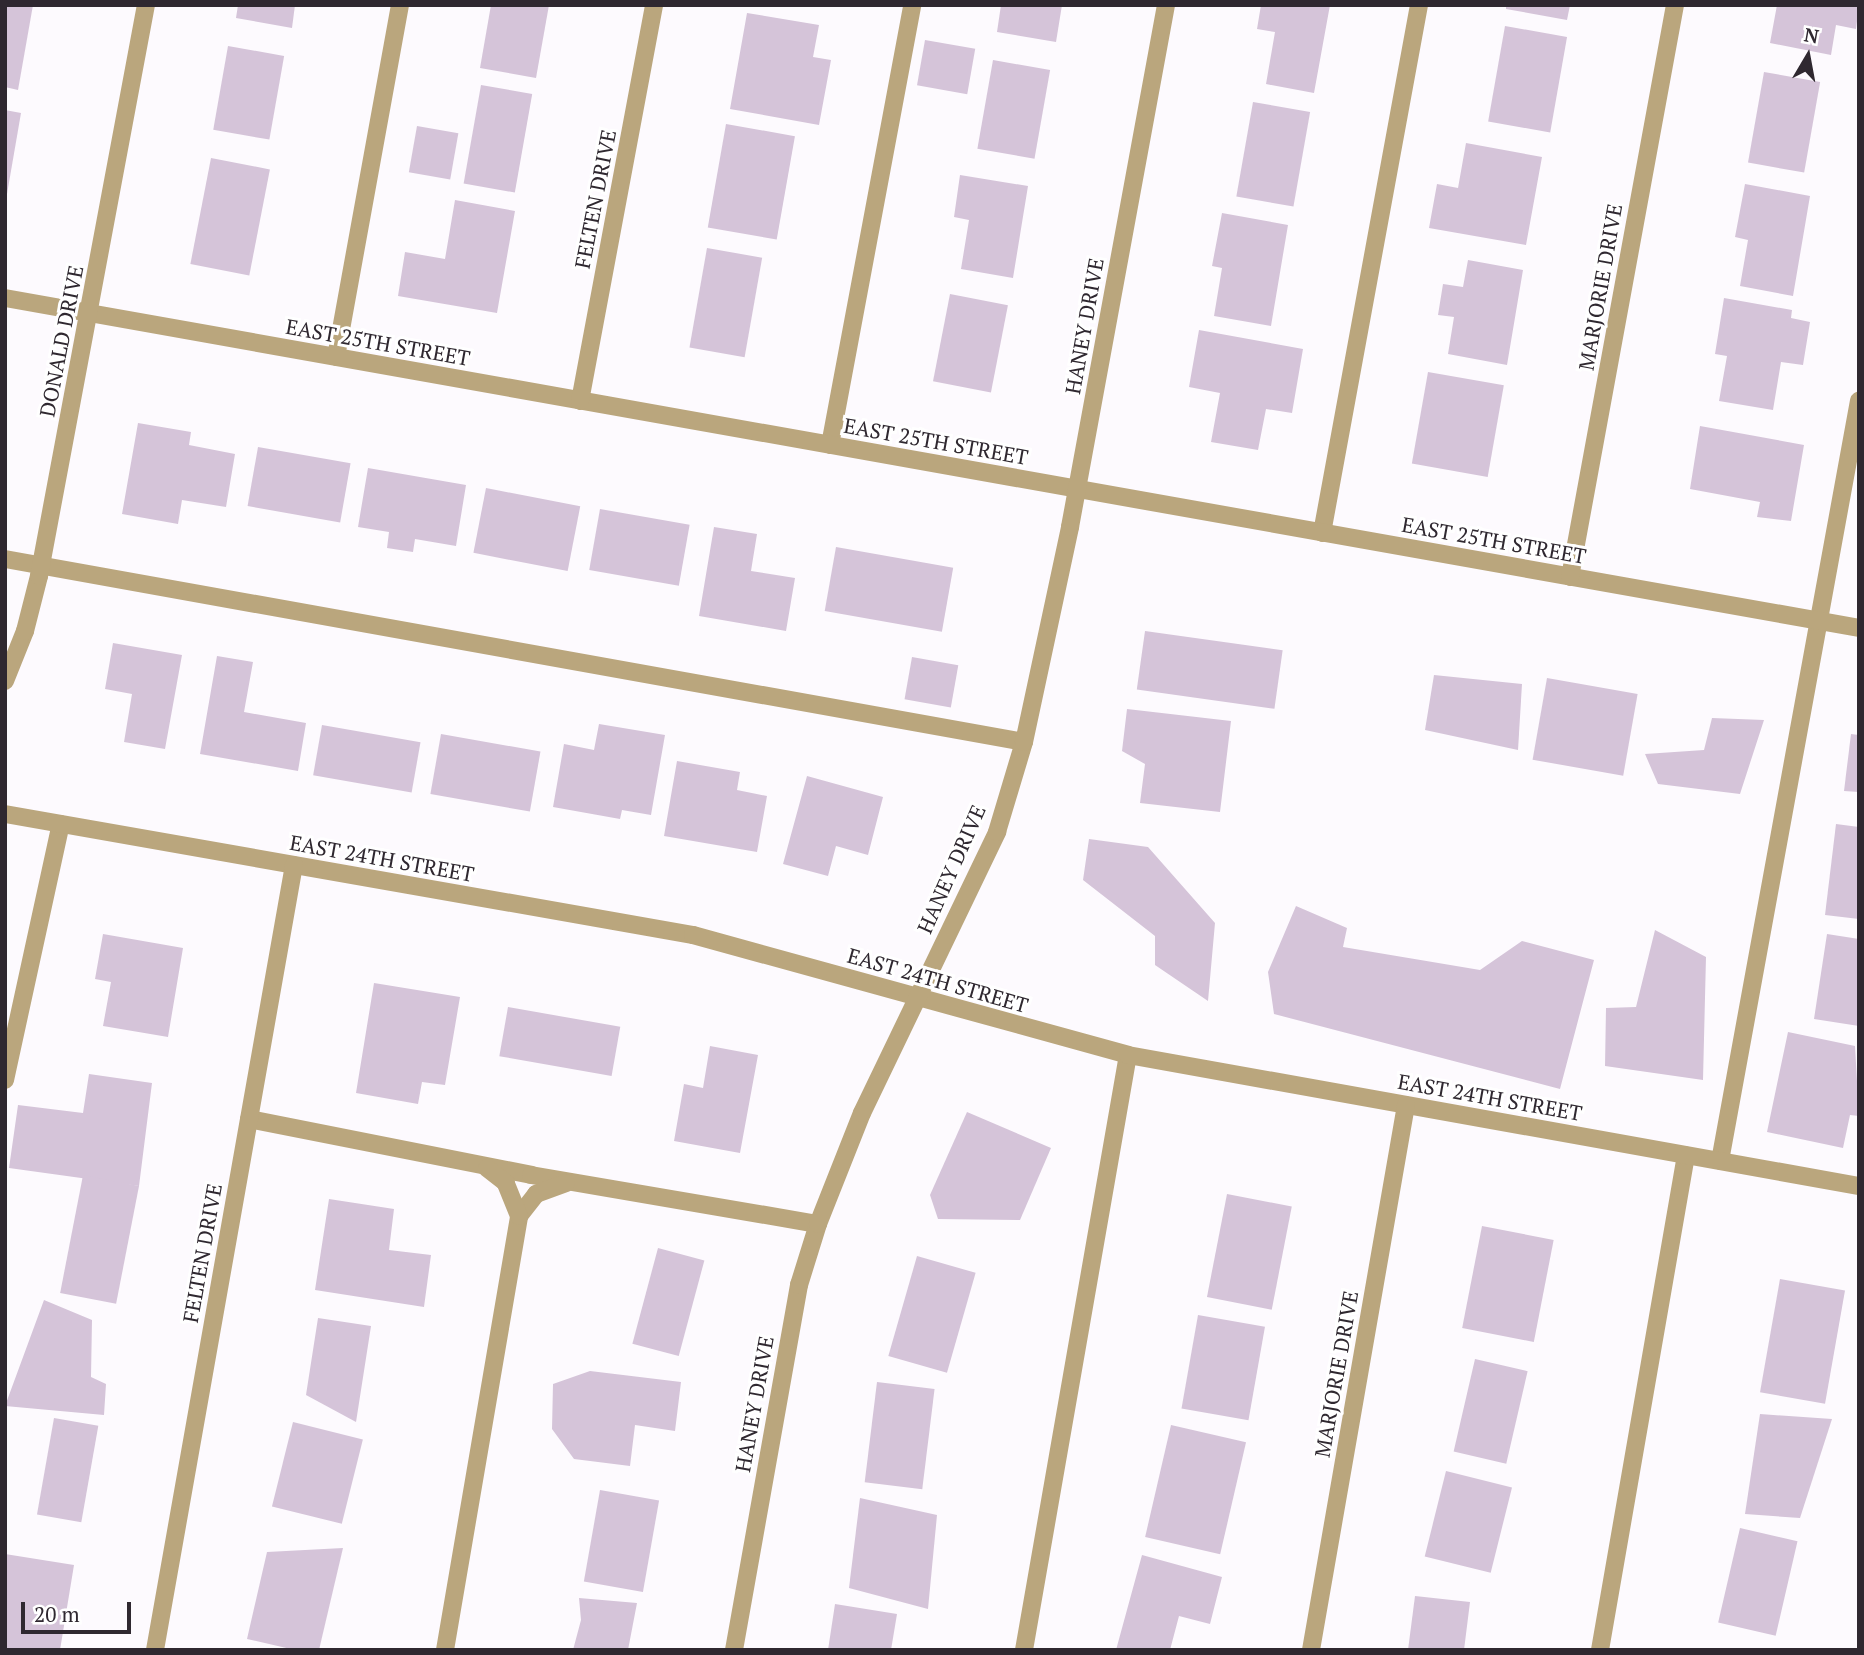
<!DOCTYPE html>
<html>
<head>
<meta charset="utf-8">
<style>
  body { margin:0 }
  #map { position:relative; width:1864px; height:1655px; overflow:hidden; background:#fdfafe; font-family:"PT Serif",serif }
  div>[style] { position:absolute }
  .building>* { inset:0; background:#d5c4d9; transform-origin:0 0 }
  .lane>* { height:18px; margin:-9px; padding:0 9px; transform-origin:9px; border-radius:9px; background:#baa67d }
  .street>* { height:18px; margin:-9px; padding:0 9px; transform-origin:9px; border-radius:9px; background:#baa67d }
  span { translate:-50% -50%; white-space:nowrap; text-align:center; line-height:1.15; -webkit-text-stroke:6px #fff; paint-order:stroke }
  .street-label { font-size:21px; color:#2f2830 }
  .frame { position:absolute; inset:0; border:7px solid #2f2830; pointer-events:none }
  .north { position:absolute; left:1773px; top:21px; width:70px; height:70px; -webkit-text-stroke:5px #fff; paint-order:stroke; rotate:10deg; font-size:19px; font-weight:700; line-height:28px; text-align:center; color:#2f2830 }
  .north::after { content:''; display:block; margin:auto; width:24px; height:32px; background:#2f2830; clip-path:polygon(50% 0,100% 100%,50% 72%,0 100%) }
  .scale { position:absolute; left:21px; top:1602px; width:110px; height:32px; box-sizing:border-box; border:4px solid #2f2830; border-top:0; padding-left:9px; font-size:21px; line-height:24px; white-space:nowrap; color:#2f2830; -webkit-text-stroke:5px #fff; paint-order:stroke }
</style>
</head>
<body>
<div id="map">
  <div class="building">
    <div style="clip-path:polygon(5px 5px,33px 5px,18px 90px,5px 87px)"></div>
    <div style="clip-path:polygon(238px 5px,295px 5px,292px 28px,236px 18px)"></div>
    <div style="clip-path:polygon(491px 5px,549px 5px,536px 78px,480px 68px)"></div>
    <div style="clip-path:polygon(1001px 5px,1062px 5px,1056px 42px,997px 32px)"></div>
    <div style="clip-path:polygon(1261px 5px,1330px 5px,1314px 93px,1266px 84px,1275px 32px,1257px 29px)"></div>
    <div style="clip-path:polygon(1506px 5px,1570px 5px,1567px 20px,1506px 9px)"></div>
    <div style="clip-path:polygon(1777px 5px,1859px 5px,1856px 29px,1836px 25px,1831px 55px,1770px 43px)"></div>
    <div style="clip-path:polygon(747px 13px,819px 25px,813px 57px,831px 60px,819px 125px,730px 109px)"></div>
    <div style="left:1505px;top:26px;width:63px;height:97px;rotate:10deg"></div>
    <div style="left:925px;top:40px;width:51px;height:46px;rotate:10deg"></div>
    <div style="left:228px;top:46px;width:57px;height:85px;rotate:10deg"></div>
    <div style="left:993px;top:60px;width:58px;height:90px;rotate:10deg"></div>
    <div style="left:1764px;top:72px;width:57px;height:92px;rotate:10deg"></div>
    <div style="left:481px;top:85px;width:52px;height:100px;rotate:10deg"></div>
    <div style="left:1253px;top:102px;width:58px;height:96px;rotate:10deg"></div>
    <div style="clip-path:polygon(5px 110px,21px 113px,7px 194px,5px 194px)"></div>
    <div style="left:726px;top:124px;width:70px;height:105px;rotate:10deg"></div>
    <div style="left:417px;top:126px;width:42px;height:47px;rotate:10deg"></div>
    <div style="clip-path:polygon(1466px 143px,1542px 157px,1526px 245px,1429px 228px,1437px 184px,1458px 188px)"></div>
    <div style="left:211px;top:158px;width:60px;height:108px;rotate:11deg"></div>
    <div style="clip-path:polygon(960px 175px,1028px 186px,1013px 278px,961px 269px,969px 220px,954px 217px)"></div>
    <div style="clip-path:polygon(1745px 184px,1810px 196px,1793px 296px,1740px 286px,1748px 240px,1735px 237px)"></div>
    <div style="clip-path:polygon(455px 200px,515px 211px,497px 313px,398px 296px,405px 252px,445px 259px)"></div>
    <div style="clip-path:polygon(1222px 213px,1288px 225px,1271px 326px,1214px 316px,1222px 268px,1212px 266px)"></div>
    <div style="left:707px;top:248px;width:56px;height:101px;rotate:10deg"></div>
    <div style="clip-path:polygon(1468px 260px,1523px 270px,1507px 365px,1448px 354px,1454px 317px,1438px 315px,1443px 284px,1463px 287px)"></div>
    <div style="left:950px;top:294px;width:59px;height:89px;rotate:11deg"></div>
    <div style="clip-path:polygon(1724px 298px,1792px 310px,1791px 318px,1810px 322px,1803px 365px,1781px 362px,1773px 410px,1719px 401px,1727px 356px,1715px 354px)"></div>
    <div style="clip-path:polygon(1199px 330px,1303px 349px,1292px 413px,1266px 409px,1258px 450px,1211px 442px,1220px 393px,1189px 387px)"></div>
    <div style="left:1428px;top:372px;width:77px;height:93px;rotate:10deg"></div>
    <div style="clip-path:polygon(138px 423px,191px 432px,189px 445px,235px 454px,226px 507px,182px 500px,178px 524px,122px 514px)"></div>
    <div style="clip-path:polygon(1700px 426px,1804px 445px,1791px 521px,1757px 517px,1760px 502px,1690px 489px)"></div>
    <div style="left:258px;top:447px;width:94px;height:60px;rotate:10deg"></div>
    <div style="clip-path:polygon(368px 468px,466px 485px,456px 546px,415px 539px,413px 552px,387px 548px,389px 532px,358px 527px)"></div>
    <div style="left:486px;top:488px;width:96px;height:66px;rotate:11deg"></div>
    <div style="left:600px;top:509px;width:91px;height:62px;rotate:10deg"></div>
    <div style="clip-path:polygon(714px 527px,757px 534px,751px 571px,795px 578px,786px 631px,699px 616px)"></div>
    <div style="left:836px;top:547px;width:119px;height:65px;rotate:10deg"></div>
    <div style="left:1145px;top:631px;width:139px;height:59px;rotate:8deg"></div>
    <div style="clip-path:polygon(113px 643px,182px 655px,165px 749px,124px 742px,132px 694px,105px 689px)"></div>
    <div style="clip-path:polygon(217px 656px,253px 662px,244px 712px,306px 723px,298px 771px,200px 754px)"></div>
    <div style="left:912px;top:657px;width:47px;height:43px;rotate:10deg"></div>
    <div style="clip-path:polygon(1434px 675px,1522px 684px,1518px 750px,1425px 730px)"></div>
    <div style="left:1547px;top:678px;width:92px;height:83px;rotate:10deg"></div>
    <div style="clip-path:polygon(1127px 709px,1231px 721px,1220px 812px,1140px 803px,1145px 764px,1122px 751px)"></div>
    <div style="clip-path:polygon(1712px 718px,1764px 720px,1740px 794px,1658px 784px,1645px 754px,1704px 750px)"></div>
    <div style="clip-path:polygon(599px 724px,665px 735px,651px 815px,622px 810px,620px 819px,553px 807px,564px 744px,594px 750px)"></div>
    <div style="left:322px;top:725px;width:100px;height:51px;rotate:10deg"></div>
    <div style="left:441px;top:734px;width:101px;height:61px;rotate:10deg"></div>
    <div style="clip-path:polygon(1851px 734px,1859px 735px,1859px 792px,1844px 791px)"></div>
    <div style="clip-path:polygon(677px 761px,740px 772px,737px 790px,767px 796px,757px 852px,664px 836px)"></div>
    <div style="clip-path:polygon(807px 776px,883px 797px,868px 855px,836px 846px,828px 876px,783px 864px)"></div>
    <div style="clip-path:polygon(1836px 824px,1859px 827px,1859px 919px,1825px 915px)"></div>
    <div style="clip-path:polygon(1089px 839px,1148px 847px,1215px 923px,1208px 1001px,1155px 965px,1155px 936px,1083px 880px)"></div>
    <div style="clip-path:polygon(1296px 906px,1347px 928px,1343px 947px,1480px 970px,1522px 941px,1594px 960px,1560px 1089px,1274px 1014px,1268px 972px)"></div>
    <div style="clip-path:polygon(1655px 930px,1706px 957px,1703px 1080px,1605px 1066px,1606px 1008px,1636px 1007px)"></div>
    <div style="clip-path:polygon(103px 934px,183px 948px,168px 1037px,103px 1026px,111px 982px,95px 979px)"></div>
    <div style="clip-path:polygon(1827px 934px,1859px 939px,1859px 1026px,1814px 1019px)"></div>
    <div style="clip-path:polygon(374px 983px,460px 997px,445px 1085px,422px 1082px,418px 1104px,356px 1093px)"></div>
    <div style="left:508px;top:1007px;width:114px;height:50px;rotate:10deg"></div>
    <div style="clip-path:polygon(1788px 1032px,1855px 1046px,1859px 1116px,1850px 1115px,1843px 1148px,1767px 1132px)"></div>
    <div style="clip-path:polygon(710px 1046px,758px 1055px,740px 1153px,674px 1141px,684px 1084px,703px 1088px)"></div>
    <div style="clip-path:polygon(89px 1074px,152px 1083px,139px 1186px,9px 1168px,18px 1105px,83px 1113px)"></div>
    <div style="clip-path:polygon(967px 1112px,1051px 1148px,1020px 1220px,938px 1219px,930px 1195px)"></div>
    <div style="left:139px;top:1186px;width:120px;height:57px;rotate:101deg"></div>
    <div style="left:1227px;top:1194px;width:66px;height:105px;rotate:11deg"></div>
    <div style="clip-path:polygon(329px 1199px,394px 1209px,389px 1250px,431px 1255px,424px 1307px,315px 1290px)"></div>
    <div style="left:1482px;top:1226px;width:73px;height:104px;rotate:11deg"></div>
    <div style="left:658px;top:1248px;width:48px;height:99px;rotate:15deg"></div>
    <div style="left:917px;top:1256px;width:61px;height:104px;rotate:16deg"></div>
    <div style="left:1780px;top:1279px;width:66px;height:115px;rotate:10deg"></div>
    <div style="clip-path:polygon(44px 1300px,92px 1320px,91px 1377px,106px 1384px,104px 1415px,5px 1406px)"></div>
    <div style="left:1198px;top:1315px;width:68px;height:95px;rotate:10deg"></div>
    <div style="clip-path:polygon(318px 1318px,371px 1326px,356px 1422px,306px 1395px)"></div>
    <div style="left:1475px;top:1359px;width:54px;height:95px;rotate:13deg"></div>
    <div style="clip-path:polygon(590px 1371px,681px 1382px,675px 1431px,635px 1425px,630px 1466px,574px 1459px,552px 1429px,553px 1384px)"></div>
    <div style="left:877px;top:1382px;width:58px;height:101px;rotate:7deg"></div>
    <div style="clip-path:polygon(1760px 1414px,1832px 1419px,1800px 1518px,1745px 1514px)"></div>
    <div style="left:54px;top:1418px;width:45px;height:98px;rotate:10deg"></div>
    <div style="left:293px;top:1422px;width:72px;height:87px;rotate:14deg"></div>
    <div style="left:1171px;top:1425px;width:77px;height:115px;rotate:13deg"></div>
    <div style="left:1446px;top:1471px;width:68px;height:88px;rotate:14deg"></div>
    <div style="left:600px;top:1490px;width:60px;height:93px;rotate:10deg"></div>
    <div style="clip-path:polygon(860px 1498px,937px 1515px,928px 1609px,849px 1588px)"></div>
    <div style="left:1740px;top:1528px;width:59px;height:97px;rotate:13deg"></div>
    <div style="clip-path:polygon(343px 1548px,319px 1650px,295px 1650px,247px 1639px,267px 1552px)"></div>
    <div style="clip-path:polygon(5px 1554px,74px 1565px,60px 1650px,5px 1650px)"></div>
    <div style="clip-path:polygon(1142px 1555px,1222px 1577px,1210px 1624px,1179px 1616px,1170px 1650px,1116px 1650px)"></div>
    <div style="clip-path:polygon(1415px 1596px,1470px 1602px,1464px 1650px,1408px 1650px)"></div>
    <div style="clip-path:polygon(579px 1598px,637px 1603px,628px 1650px,573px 1650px,581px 1620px)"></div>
    <div style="clip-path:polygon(835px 1604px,897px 1614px,891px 1650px,828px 1650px)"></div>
  </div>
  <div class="lane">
    <div style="left:336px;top:357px;width:358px;rotate:-79.7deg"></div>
    <div style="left:830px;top:445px;width:448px;rotate:-79.4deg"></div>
    <div style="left:1322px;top:533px;width:537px;rotate:-79.59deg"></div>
    <div style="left:5px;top:559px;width:1035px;rotate:10.18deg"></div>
    <div style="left:5px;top:1080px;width:262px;rotate:-77.7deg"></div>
    <div style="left:249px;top:1119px;width:288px;rotate:11.2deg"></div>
    <div style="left:531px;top:1175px;width:291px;rotate:9.7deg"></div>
    <div style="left:1720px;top:1161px;width:773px;rotate:-79.64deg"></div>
    <div style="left:519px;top:1216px;width:28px;rotate:-52deg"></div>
    <div style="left:536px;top:1194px;width:32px;rotate:-20deg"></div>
    <div style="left:445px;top:1650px;width:440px;rotate:-80.3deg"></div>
    <div style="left:519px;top:1216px;width:35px;rotate:-112deg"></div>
    <div style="left:506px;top:1183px;width:24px;rotate:-142deg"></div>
    <div style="left:1024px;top:1650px;width:604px;rotate:-80.09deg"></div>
    <div style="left:1600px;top:1650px;width:502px;rotate:-80.14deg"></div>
  </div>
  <div class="street">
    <div style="left:5px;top:298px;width:1883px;rotate:10.09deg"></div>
    <div style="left:580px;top:401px;width:403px;rotate:-79.4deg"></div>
    <div style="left:1570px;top:577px;width:582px;rotate:-79.6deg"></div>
    <div style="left:5px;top:681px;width:54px;rotate:-68.2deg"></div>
    <div style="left:25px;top:631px;width:57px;rotate:-75.7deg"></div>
    <div style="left:39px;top:576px;width:581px;rotate:-79.39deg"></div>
    <div style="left:5px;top:814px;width:699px;rotate:9.97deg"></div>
    <div style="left:693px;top:935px;width:451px;rotate:15.4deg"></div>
    <div style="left:1128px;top:1055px;width:743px;rotate:10.16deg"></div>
    <div style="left:155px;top:1650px;width:797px;rotate:-79.96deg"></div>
    <div style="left:734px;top:1650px;width:371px;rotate:-79.9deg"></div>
    <div style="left:799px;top:1285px;width:64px;rotate:-72.7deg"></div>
    <div style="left:818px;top:1224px;width:119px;rotate:-68.4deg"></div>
    <div style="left:862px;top:1113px;width:312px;rotate:-64.3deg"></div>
    <div style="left:997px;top:832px;width:94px;rotate:-73.3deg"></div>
    <div style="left:1024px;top:742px;width:220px;rotate:-77.9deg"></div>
    <div style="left:1070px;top:527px;width:531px;rotate:-79.58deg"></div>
    <div style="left:1311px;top:1650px;width:553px;rotate:-80.11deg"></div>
  </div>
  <div class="street-label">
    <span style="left:595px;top:199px;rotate:-79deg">FELTEN DRIVE</span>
    <span style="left:1600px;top:287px;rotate:-80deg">MARJORIE DRIVE</span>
    <span style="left:1084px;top:326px;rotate:-80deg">HANEY DRIVE</span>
    <span style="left:61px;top:341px;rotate:-79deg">DONALD DRIVE</span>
    <span style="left:378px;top:342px;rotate:10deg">EAST 25TH STREET</span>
    <span style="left:936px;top:441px;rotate:10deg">EAST 25TH STREET</span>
    <span style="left:1494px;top:540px;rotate:10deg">EAST 25TH STREET</span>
    <span style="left:382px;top:858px;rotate:10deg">EAST 24TH STREET</span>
    <span style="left:951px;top:869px;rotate:-66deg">HANEY DRIVE</span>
    <span style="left:938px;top:980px;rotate:16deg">EAST 24TH STREET</span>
    <span style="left:1490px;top:1097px;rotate:10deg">EAST 24TH STREET</span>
    <span style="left:202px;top:1253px;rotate:-80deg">FELTEN DRIVE</span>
    <span style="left:1336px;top:1374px;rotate:-80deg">MARJORIE DRIVE</span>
    <span style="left:754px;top:1404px;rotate:-80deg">HANEY DRIVE</span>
  </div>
  <div class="frame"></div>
  <div class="north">N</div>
  <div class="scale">20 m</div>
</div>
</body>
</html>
